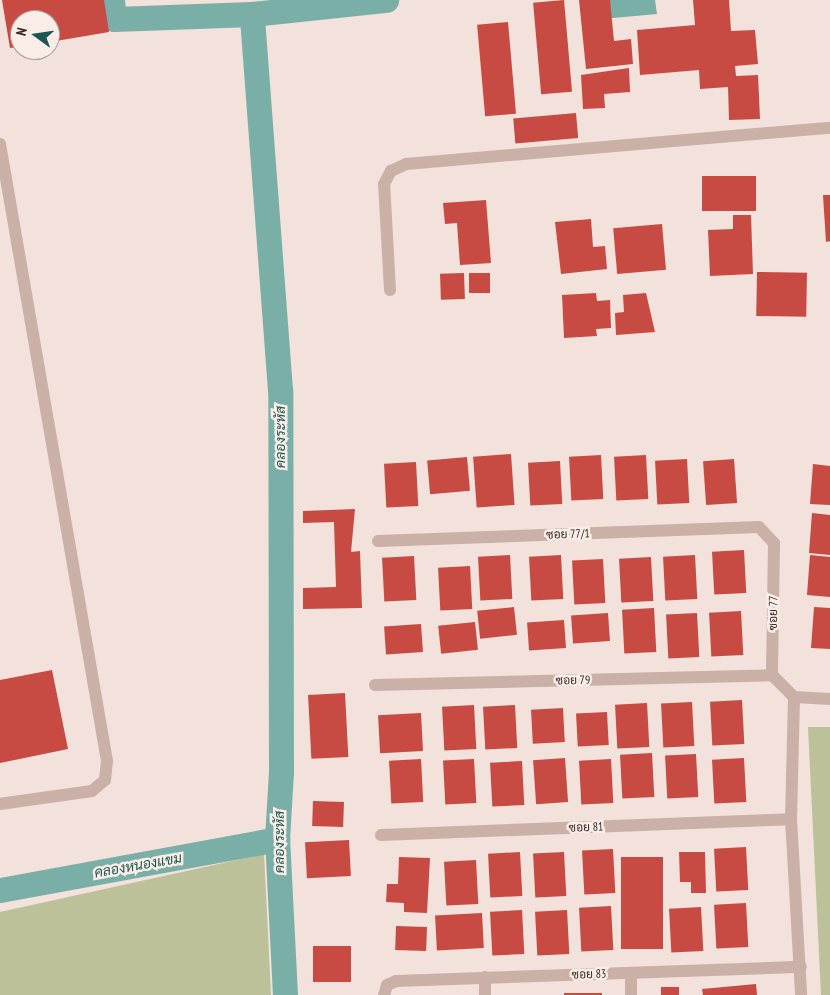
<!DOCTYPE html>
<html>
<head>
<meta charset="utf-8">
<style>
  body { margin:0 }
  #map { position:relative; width:830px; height:995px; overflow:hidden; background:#f2e2db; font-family:"PT Sans Narrow",Sarabun,sans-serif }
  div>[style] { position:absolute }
  .green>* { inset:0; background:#bcc19a }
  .water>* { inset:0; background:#79afa7 }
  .canal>* { height:25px; margin:-12.5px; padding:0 12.5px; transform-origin:12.5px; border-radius:12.5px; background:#79afa7 }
  .building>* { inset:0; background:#c74a43; transform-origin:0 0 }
  .minor>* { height:12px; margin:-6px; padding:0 6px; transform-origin:6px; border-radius:6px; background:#cab0a6 }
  span { translate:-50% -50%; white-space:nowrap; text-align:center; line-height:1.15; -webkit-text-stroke:5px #faede7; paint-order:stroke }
  .street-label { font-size:12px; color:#362927 }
  .water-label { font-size:14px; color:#1c5851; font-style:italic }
  .north { position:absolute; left:10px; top:10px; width:50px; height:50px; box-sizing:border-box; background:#faede7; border:1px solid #ac9f9a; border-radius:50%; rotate:284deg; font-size:14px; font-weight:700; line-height:20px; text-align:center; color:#362927 }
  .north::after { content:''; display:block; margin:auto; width:18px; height:22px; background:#1c5851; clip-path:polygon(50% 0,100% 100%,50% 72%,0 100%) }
</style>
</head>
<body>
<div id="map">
  <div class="green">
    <div style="clip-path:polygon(808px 727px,830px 727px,830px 995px,821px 995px)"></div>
    <div style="clip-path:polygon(264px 854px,271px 995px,0 995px,0 912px)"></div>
  </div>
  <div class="water">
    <div style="clip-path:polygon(600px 0,655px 0,657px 14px,602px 19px)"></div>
  </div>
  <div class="canal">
    <div style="left:112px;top:0;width:19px;rotate:84deg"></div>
    <div style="left:114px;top:19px;width:138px;rotate:-2.1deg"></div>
    <div style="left:0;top:890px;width:282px;rotate:-10.4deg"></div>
    <div style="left:285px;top:995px;width:156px;rotate:-92.9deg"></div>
    <div style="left:277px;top:839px;width:67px;rotate:-86.6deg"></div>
    <div style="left:281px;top:772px;width:382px;rotate:-90.1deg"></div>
    <div style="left:280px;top:390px;width:377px;rotate:-94.3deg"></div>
    <div style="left:252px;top:14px;width:135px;rotate:-6deg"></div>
  </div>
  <div class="building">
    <div style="clip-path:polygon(2px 0,104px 0,109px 32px,50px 42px,50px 20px,20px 20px,20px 47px,10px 48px)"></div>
    <div style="left:564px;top:0;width:92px;height:31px;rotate:85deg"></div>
    <div style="clip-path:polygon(579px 0,610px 0,614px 41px,631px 39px,633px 64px,586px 69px)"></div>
    <div style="clip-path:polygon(693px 0,729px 0,731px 31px,755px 30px,758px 64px,735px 66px,736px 76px,758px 75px,760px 119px,729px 120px,728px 87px,700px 89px,699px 70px,640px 75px,637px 30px,695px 25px)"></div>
    <div style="left:508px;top:22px;width:92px;height:31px;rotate:85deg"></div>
    <div style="clip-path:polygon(629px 68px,630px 92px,604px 94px,605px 108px,583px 109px,581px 75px)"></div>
    <div style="left:576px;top:113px;width:25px;height:63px;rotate:85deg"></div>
    <div style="left:702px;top:176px;width:54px;height:35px"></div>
    <div style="clip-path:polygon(823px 195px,830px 195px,830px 241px,826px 242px)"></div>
    <div style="clip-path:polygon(486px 200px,491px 263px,460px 265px,457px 223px,445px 224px,443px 203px)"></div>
    <div style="clip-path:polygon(733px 215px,751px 215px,753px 274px,710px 276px,708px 230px,733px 229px)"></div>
    <div style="clip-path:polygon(591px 219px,593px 247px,605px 246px,607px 269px,561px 274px,555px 222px)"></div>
    <div style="left:662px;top:224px;width:46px;height:49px;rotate:85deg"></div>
    <div style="left:757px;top:272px;width:50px;height:44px;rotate:1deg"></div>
    <div style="left:464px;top:273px;width:26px;height:24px;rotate:88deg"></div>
    <div style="left:469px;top:273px;width:21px;height:20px"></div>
    <div style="clip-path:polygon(596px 293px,597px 301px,610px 300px,611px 328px,596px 329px,597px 336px,564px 338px,562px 295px)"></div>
    <div style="clip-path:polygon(646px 293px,655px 332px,616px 335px,615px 313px,624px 312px,623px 295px)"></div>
    <div style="left:511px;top:454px;width:51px;height:38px;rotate:86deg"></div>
    <div style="left:601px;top:455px;width:44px;height:32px;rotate:87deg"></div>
    <div style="left:646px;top:455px;width:44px;height:32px;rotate:87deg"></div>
    <div style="left:467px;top:457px;width:34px;height:40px;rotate:85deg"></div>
    <div style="left:687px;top:459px;width:44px;height:32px;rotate:87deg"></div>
    <div style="left:734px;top:459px;width:44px;height:31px;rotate:86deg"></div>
    <div style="left:560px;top:461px;width:43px;height:32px;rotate:87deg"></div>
    <div style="left:416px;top:462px;width:44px;height:32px;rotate:87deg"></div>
    <div style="clip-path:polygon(813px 464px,830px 466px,830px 505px,810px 504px)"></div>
    <div style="clip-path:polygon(355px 509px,351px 552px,360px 551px,362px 608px,303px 609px,303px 588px,336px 587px,334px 522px,303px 523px,303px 511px)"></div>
    <div style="clip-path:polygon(812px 513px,830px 515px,830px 555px,809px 553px)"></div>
    <div style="left:744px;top:550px;width:43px;height:32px;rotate:87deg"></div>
    <div style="left:510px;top:555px;width:44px;height:32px;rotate:87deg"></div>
    <div style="left:561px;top:555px;width:44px;height:32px;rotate:87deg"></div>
    <div style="left:695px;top:555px;width:44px;height:32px;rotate:87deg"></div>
    <div style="clip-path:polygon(810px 555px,830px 557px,830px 597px,807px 595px)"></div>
    <div style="left:414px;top:556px;width:44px;height:32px;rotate:87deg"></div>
    <div style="left:651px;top:557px;width:44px;height:32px;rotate:87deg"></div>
    <div style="left:603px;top:559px;width:44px;height:31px;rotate:87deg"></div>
    <div style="left:470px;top:566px;width:43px;height:32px;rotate:87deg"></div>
    <div style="left:514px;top:607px;width:28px;height:37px;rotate:84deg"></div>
    <div style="clip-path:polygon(814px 607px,830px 608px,830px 649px,811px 648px)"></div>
    <div style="left:654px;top:608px;width:44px;height:32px;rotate:87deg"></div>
    <div style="left:741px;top:611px;width:44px;height:32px;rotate:87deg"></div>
    <div style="left:608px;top:613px;width:28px;height:37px;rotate:86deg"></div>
    <div style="left:697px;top:613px;width:44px;height:31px;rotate:87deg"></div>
    <div style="left:564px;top:620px;width:28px;height:37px;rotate:86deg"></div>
    <div style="left:475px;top:622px;width:28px;height:37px;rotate:84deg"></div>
    <div style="left:421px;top:624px;width:28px;height:37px;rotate:86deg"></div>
    <div style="clip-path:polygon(52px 670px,68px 749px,0 763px,0 680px)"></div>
    <div style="left:345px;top:693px;width:64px;height:37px;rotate:87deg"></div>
    <div style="left:742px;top:700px;width:44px;height:32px;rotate:87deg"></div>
    <div style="left:692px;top:702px;width:44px;height:31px;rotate:87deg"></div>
    <div style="left:647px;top:703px;width:44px;height:32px;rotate:87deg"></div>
    <div style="left:474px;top:705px;width:44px;height:32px;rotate:87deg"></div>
    <div style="left:515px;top:705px;width:43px;height:32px;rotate:87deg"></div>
    <div style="left:563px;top:708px;width:34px;height:32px;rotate:87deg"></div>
    <div style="left:607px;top:712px;width:33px;height:31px;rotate:87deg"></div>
    <div style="left:421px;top:713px;width:38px;height:43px;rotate:87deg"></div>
    <div style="left:652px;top:753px;width:44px;height:32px;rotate:87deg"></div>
    <div style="left:696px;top:754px;width:43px;height:31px;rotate:87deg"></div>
    <div style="left:565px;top:758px;width:44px;height:32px;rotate:86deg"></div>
    <div style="left:744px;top:758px;width:44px;height:32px;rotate:87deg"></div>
    <div style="left:421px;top:759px;width:43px;height:32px;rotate:87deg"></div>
    <div style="left:474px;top:759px;width:44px;height:31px;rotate:87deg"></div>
    <div style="left:611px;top:759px;width:44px;height:32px;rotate:87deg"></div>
    <div style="left:522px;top:761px;width:44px;height:32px;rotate:87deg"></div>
    <div style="left:313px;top:801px;width:31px;height:25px;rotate:2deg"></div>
    <div style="left:349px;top:840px;width:36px;height:44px;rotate:87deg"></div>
    <div style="left:746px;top:847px;width:43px;height:32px;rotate:87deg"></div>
    <div style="left:613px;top:849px;width:44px;height:31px;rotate:87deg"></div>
    <div style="left:520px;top:852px;width:44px;height:32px;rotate:87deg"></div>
    <div style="left:564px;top:852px;width:44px;height:31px;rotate:87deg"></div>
    <div style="clip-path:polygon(679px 852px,705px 852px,706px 893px,691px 893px,691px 882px,680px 882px)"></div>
    <div style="clip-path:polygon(399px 857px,430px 858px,427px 913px,404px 912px,404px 903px,386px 902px,387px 884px,398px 884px)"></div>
    <div style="left:621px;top:857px;width:42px;height:92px"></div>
    <div style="left:476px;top:860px;width:44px;height:32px;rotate:87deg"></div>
    <div style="left:746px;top:903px;width:44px;height:32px;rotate:87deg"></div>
    <div style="left:611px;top:906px;width:44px;height:32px;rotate:87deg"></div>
    <div style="left:701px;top:907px;width:44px;height:32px;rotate:87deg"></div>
    <div style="left:522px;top:910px;width:44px;height:32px;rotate:87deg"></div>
    <div style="left:567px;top:910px;width:44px;height:32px;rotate:87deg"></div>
    <div style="left:482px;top:913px;width:35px;height:47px;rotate:87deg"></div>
    <div style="left:396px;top:926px;width:31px;height:24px;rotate:2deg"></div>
    <div style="left:313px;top:946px;width:38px;height:36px"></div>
    <div style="clip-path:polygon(756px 984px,757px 995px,703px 995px,702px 989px)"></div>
    <div style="left:679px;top:987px;width:8px;height:18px;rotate:90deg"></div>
    <div style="left:564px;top:993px;width:38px;height:2px"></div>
  </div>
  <div class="minor">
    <div style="left:0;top:144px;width:626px;rotate:80.16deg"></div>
    <div style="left:107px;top:761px;width:19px;rotate:96deg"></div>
    <div style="left:105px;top:780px;width:17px;rotate:140deg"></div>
    <div style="left:92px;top:791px;width:93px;rotate:172deg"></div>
    <div style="left:390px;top:290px;width:106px;rotate:-93.2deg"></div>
    <div style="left:384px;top:184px;width:15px;rotate:-62deg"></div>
    <div style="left:391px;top:171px;width:17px;rotate:-25deg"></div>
    <div style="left:406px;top:164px;width:426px;rotate:-4.9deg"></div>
    <div style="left:378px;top:541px;width:381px;rotate:-2.1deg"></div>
    <div style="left:759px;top:527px;width:22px;rotate:47deg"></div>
    <div style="left:774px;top:543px;width:132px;rotate:90.9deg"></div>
    <div style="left:772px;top:675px;width:31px;rotate:45deg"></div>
    <div style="left:375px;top:685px;width:397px;rotate:-1.4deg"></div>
    <div style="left:794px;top:697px;width:122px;rotate:91.4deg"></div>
    <div style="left:791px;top:819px;width:176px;rotate:86.7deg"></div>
    <div style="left:794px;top:697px;width:36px;rotate:3deg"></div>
    <div style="left:381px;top:835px;width:410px;rotate:-2.2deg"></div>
    <div style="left:631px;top:973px;width:22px;rotate:90deg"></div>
    <div style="left:485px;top:977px;width:18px;rotate:90deg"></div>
    <div style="left:384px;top:995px;width:10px;rotate:-73deg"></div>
    <div style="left:387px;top:985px;width:10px;rotate:-24deg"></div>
    <div style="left:396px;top:981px;width:405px;rotate:-2deg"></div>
  </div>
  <div class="street-label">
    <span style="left:568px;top:534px;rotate:-2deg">ซอย 77/1</span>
    <span style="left:773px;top:613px;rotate:-89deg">ซอย 77</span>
    <span style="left:573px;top:680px;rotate:-1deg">ซอย 79</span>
    <span style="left:586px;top:827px;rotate:-2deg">ซอย 81</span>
    <span style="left:589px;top:974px;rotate:-2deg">ซอย 83</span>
  </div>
  <div class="water-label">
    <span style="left:280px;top:437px;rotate:-90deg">คลองระหัส</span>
    <span style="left:279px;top:842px;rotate:-90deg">คลองระหัส</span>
    <span style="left:138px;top:865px;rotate:-10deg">คลองหนองแขม</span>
  </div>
  <div class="north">N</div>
</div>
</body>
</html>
